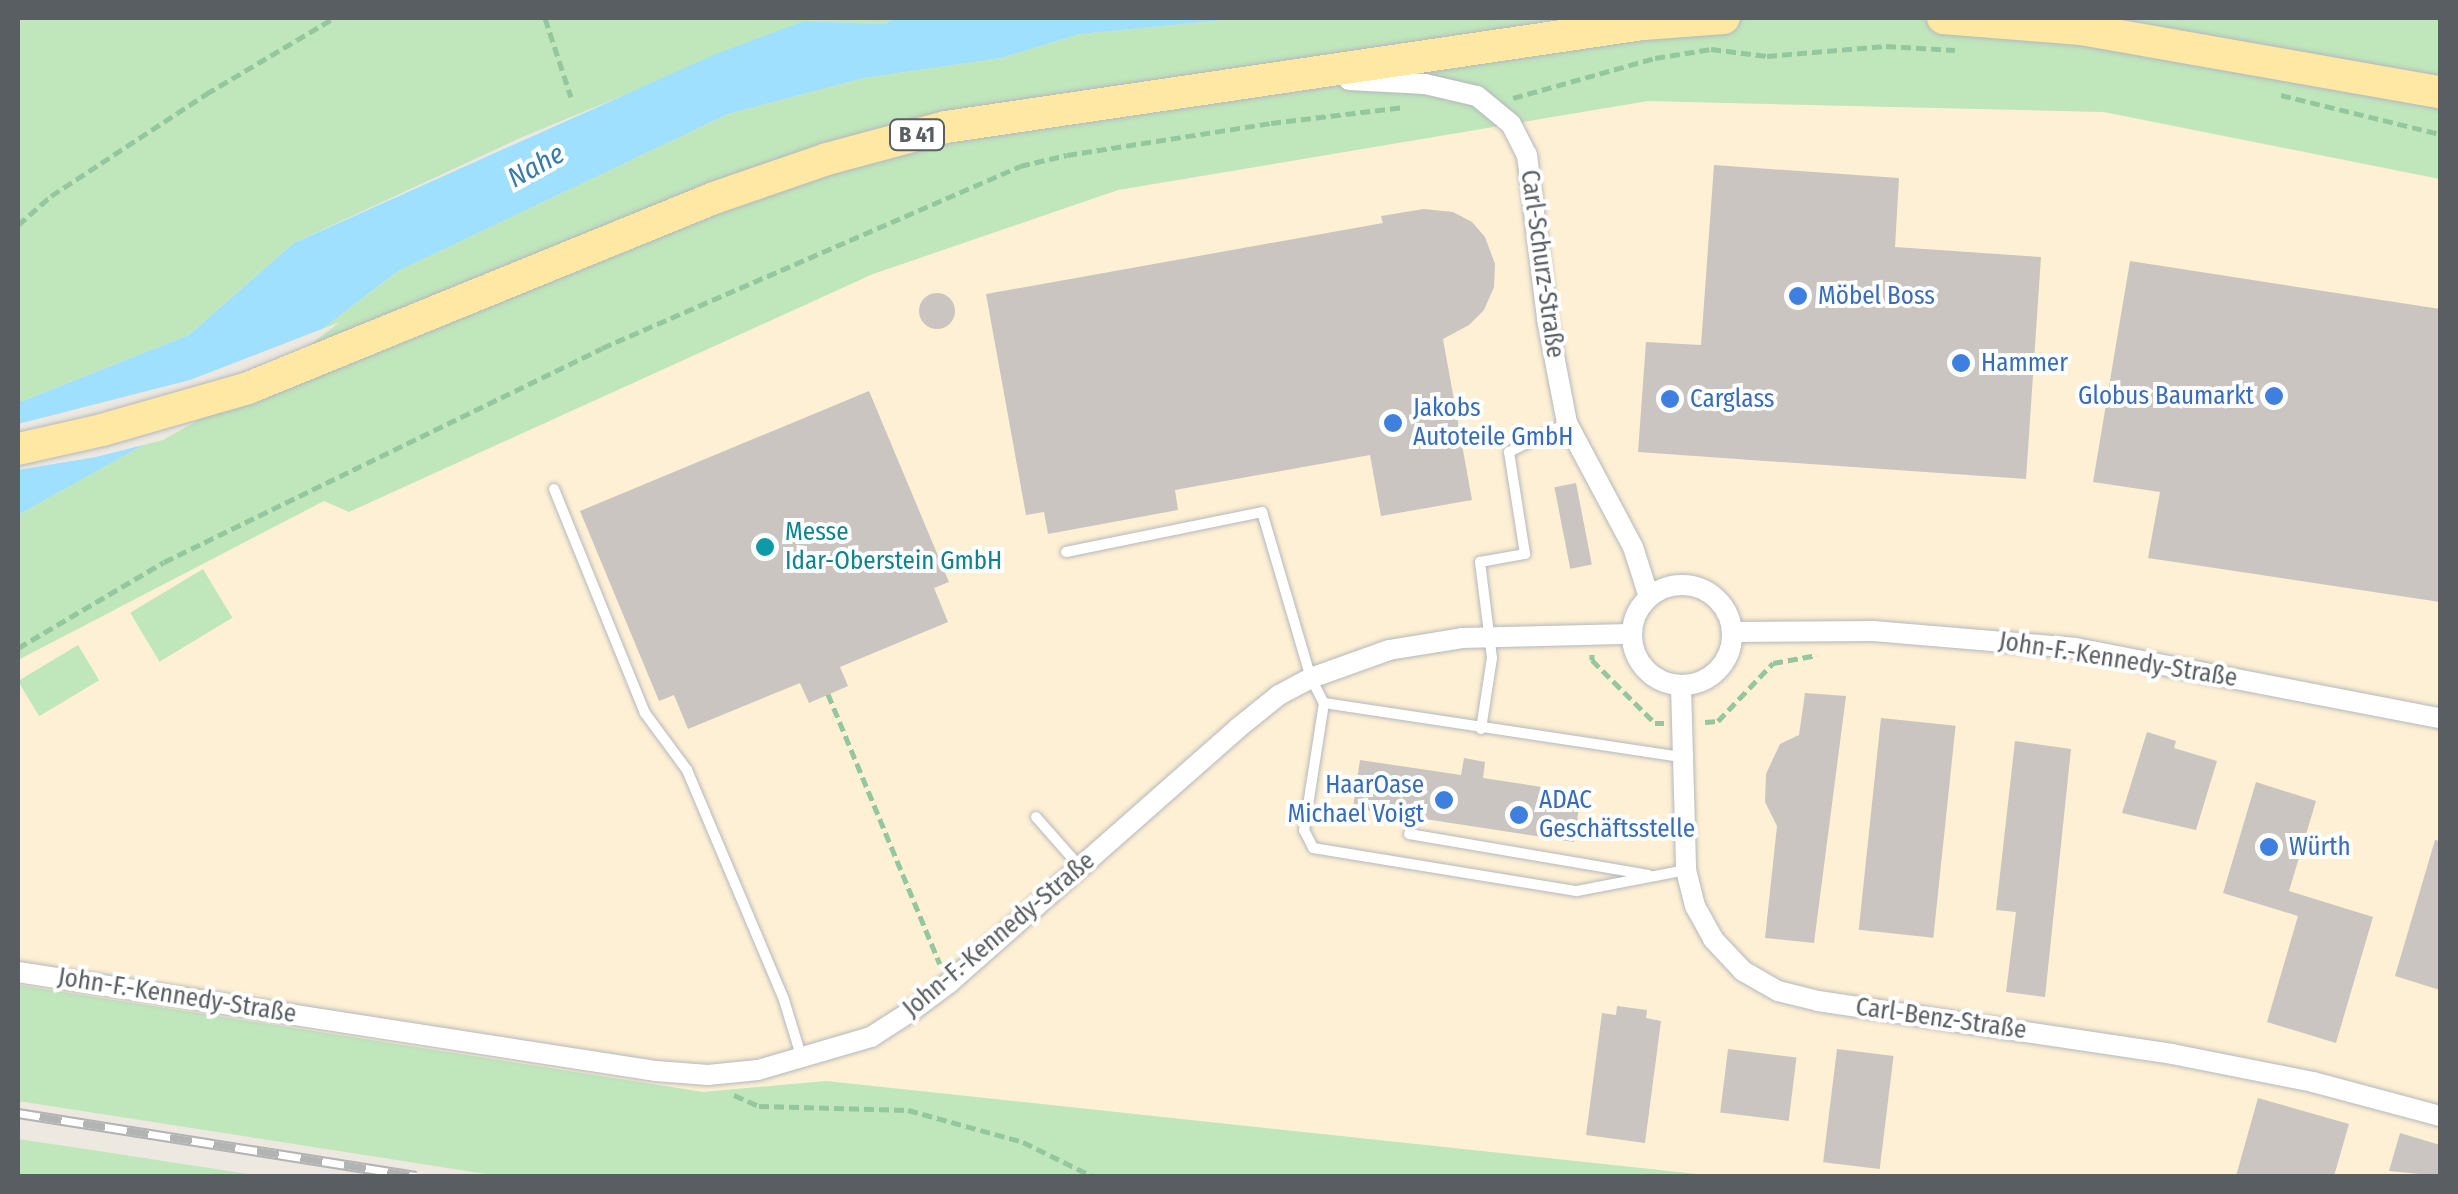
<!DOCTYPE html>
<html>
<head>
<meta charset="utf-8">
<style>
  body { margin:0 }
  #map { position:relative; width:2458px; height:1194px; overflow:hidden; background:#ede9e1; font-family:"Fira Sans Condensed",sans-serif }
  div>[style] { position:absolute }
  .commercial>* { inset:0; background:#fef0d4 }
  .green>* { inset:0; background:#c0e6bc; transform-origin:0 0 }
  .water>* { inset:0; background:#9fdfff }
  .pier>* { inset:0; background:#ede9e1 }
  .building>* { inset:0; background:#cac5c0; transform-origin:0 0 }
  .round { border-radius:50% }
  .path>* { height:5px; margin-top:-2.5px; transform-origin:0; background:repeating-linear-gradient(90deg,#95c79e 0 10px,transparent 0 15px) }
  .roads { filter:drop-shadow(0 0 2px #b4b8bc) drop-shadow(0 0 2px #b4b8bc) }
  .service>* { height:10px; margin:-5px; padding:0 5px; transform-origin:5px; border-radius:5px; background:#fff }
  .minor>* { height:20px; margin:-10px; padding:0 10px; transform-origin:10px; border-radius:10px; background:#fff }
  .minor>.ring { margin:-10px; padding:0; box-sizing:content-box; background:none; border:20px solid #fff; border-radius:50% }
  .primary>* { height:32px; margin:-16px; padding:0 16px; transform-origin:16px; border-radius:16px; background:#ffe7a4 }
  .rail>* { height:11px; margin-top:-5.5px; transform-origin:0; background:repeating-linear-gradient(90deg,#fff 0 22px,#b2b3b3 0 44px); box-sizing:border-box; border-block:2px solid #b2b3b3 }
  .dots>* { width:28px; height:28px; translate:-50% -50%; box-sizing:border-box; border:5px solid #fff; border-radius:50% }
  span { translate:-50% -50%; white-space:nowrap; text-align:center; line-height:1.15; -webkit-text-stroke:8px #fff; paint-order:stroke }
  .shield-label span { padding:2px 8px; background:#fff; border:2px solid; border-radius:8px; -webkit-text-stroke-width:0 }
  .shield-label { font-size:22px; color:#595e62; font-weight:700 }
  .street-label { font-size:25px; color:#595e62 }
  .shop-label { font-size:25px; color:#366cbe }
  .left { translate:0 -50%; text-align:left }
  .right { translate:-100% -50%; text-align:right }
  .culture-label { font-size:25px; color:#0d838f }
  .water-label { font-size:28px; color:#387baa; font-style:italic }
  .frame { position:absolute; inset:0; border:20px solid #595e62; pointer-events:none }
</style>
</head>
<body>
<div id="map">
  <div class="commercial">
    <div style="clip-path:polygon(1648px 101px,2104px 112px,2440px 179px,2440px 1176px,1715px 1176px,826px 1081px,703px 1092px,18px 985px,18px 660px,325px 500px,349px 512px,873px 274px,1118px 190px)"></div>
  </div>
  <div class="green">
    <div style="clip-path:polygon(18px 18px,897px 18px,884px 24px,804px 21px,520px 138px,294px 243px,189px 335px,18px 403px)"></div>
    <div style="clip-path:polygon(1244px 18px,2440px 18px,2440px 179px,2104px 112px,1648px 101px,1118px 190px,873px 274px,349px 512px,324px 501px,18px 660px,18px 515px,244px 389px,398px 271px,728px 114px,864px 78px,1001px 58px,1080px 34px)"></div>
    <div style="left:203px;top:569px;width:57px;height:85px;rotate:59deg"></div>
    <div style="left:78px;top:645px;width:41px;height:70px;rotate:59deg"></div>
    <div style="clip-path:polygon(18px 985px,703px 1092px,826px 1081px,1715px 1176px,499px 1176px,18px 1101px)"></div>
    <div style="clip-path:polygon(18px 1139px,92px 1150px,261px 1176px,18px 1176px)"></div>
  </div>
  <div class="water">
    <div style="clip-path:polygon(897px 18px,1244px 18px,1080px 34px,1001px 58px,864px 78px,728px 114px,398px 271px,244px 389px,18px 515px,18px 403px,189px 335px,294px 243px,716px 54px,804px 21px,884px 24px)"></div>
  </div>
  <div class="pier">
    <div style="clip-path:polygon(340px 322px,247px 393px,163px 440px,96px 457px,18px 470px,18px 424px,190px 380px)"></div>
  </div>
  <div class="building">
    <div style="clip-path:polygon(1714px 165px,1899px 178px,1895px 247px,2041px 257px,2026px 479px,1638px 452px,1646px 342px,1701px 345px)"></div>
    <div style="clip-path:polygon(1424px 209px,1453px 212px,1472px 222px,1485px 237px,1495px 264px,1494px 287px,1484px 310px,1469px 325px,1443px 339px,1472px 500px,1381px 516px,1370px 455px,1175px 490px,1178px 510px,1048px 534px,1044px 512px,1026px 515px,986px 294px,1383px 223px,1381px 216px)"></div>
    <div style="clip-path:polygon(2130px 261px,2440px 309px,2440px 602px,2148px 558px,2160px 492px,2093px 482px)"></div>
    <div class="round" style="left:919px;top:293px;width:36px;height:36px"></div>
    <div style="clip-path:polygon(869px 391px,949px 582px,934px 588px,948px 622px,840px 667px,848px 686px,809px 703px,800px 683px,688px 729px,674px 695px,659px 701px,580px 511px)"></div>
    <div style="left:1576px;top:483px;width:83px;height:22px;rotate:79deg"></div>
    <div style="clip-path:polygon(1805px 693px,1846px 696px,1814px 943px,1765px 938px,1777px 826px,1765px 802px,1766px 774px,1780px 744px,1799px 735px)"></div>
    <div style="left:1881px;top:718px;width:75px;height:213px;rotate:6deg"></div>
    <div style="clip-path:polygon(2147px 732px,2176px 741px,2174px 748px,2217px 761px,2196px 830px,2122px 813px)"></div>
    <div style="clip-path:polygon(2015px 741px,2071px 749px,2045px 997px,2006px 992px,2016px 912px,1996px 910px)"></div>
    <div style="clip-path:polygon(1464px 758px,1485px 762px,1483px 778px,1581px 793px,1574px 842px,1353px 808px,1360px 760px,1461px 775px)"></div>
    <div style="clip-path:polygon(2256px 782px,2316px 801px,2289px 891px,2373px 917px,2336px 1043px,2267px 1022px,2298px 916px,2223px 893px)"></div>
    <div style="clip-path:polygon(2435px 840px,2440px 841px,2440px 990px,2395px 976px)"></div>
    <div style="clip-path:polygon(1617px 1006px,1647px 1010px,1646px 1018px,1661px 1021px,1645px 1143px,1586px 1135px,1602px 1013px,1616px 1015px)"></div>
    <div style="left:1728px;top:1049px;width:69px;height:64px;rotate:7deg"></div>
    <div style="left:1837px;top:1049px;width:57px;height:114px;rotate:7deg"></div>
    <div style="clip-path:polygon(2258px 1098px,2349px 1124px,2334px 1176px,2236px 1176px)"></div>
    <div style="clip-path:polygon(2400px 1133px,2440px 1145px,2440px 1176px,2389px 1171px)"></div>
  </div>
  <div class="path">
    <div style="left:545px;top:18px;width:83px;rotate:71.8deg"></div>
    <div style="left:2281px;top:95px;width:164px;rotate:13.8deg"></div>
    <div style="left:1513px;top:98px;width:148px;rotate:-15.7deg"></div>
    <div style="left:1655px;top:58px;width:57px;rotate:-9.1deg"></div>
    <div style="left:1711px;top:49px;width:56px;rotate:7.1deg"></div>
    <div style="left:1767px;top:56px;width:119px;rotate:-4.8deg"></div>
    <div style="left:1886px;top:46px;width:69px;rotate:3.3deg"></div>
    <div style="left:18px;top:225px;width:44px;rotate:-41.3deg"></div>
    <div style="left:51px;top:196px;width:186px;rotate:-33.3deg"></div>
    <div style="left:206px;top:94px;width:149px;rotate:-30.7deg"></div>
    <div style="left:18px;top:648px;width:169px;rotate:-30.5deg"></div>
    <div style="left:164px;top:562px;width:487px;rotate:-26deg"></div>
    <div style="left:602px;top:348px;width:456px;rotate:-23.5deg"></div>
    <div style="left:1020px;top:166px;width:48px;rotate:-13.2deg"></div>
    <div style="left:1067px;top:155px;width:206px;rotate:-8.9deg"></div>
    <div style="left:1271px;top:123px;width:134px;rotate:-6.9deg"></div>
    <div style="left:1592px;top:654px;width:6px;rotate:90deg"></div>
    <div style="left:1592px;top:660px;width:89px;rotate:45deg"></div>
    <div style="left:1655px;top:723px;width:9px"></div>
    <div style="left:828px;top:694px;width:292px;rotate:67.5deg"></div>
    <div style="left:1705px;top:722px;width:13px;rotate:-4deg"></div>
    <div style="left:1718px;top:721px;width:80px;rotate:-46.5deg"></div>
    <div style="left:1773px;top:663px;width:45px;rotate:-10.3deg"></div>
    <div style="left:734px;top:1095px;width:27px;rotate:24deg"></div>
    <div style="left:759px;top:1106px;width:149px;rotate:1.5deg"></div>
    <div style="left:908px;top:1110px;width:119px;rotate:15.5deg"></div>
    <div style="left:1023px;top:1142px;width:77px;rotate:26.2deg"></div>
  </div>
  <div class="roads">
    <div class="service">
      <div style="left:554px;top:489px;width:242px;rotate:67.9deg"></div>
      <div style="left:645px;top:713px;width:71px;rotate:53.6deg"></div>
      <div style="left:687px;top:770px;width:250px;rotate:67.1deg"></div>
      <div style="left:784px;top:1000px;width:62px;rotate:73deg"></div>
      <div style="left:1066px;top:552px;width:200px;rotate:-11.5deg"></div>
      <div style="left:1262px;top:512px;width:173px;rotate:73.6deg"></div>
      <div style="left:1311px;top:678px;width:28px;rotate:63deg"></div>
      <div style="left:1324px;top:703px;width:361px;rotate:8.6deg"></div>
      <div style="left:1324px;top:703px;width:129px;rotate:98.9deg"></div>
      <div style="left:1304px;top:830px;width:20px;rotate:63deg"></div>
      <div style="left:1313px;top:848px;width:267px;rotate:9.3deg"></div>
      <div style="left:1577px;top:891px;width:111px;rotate:-10.9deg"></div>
      <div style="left:1481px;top:729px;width:72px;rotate:-81.2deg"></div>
      <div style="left:1492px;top:658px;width:97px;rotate:-97.1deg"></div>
      <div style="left:1480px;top:562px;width:46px;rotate:-10.1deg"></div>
      <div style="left:1525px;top:554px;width:103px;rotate:-98.9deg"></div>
      <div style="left:1509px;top:452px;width:65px;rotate:-26.6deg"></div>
      <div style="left:1036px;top:817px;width:68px;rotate:48.6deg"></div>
      <div style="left:1409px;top:834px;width:243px;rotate:9.7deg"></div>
    </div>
    <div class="minor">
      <div style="left:1349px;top:80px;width:76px;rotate:3deg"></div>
      <div style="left:1425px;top:84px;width:53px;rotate:13deg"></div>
      <div style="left:1477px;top:96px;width:44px;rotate:39.5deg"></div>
      <div style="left:1511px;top:124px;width:35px;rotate:63deg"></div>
      <div style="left:1527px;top:155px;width:165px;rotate:83deg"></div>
      <div style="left:1547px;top:319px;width:106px;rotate:79.1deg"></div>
      <div style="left:1567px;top:423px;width:140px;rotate:62deg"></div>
      <div style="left:1633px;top:547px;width:52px;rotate:72.3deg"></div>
      <div class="ring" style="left:1632px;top:585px;width:80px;height:80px"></div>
      <div style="left:1732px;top:632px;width:141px;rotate:-0.4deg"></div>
      <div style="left:1873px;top:631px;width:203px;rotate:4.8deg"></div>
      <div style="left:2075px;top:648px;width:372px;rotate:10.9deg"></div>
      <div style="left:1681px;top:686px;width:184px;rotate:88.4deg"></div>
      <div style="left:1686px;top:870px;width:37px;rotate:76deg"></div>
      <div style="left:1695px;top:906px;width:38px;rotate:61deg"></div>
      <div style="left:1713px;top:939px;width:44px;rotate:46.8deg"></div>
      <div style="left:1743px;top:971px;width:40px;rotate:29.7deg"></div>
      <div style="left:1778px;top:991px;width:41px;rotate:14deg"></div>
      <div style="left:1818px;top:1001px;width:358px;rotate:8.5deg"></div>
      <div style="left:2172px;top:1054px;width:144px;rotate:11.2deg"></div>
      <div style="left:2313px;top:1082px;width:131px;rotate:15deg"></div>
      <div style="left:18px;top:972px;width:646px;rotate:8.82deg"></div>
      <div style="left:656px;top:1071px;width:52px;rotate:4.4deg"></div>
      <div style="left:708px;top:1075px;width:50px;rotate:-5.7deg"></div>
      <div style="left:758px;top:1070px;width:118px;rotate:-16.3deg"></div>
      <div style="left:871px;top:1037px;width:46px;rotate:-32.7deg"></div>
      <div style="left:910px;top:1012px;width:49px;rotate:-36.6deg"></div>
      <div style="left:949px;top:983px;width:385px;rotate:-41.4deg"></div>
      <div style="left:1238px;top:728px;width:53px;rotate:-38.8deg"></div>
      <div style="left:1279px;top:695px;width:36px;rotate:-28deg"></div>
      <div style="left:1311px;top:678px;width:83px;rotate:-19.7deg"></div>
      <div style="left:1389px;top:650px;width:74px;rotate:-9.3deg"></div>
      <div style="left:1462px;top:638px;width:169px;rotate:-1.4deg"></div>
    </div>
    <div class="primary">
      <div style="left:1943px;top:18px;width:138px;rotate:4.6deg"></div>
      <div style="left:2081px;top:29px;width:364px;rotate:10deg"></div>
      <div style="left:18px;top:449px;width:86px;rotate:-12.7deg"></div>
      <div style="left:102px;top:430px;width:152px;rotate:-16deg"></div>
      <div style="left:248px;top:388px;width:503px;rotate:-22.18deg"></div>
      <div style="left:714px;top:198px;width:120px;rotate:-19deg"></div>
      <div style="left:827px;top:159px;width:123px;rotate:-15.1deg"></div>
      <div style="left:946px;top:127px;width:705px;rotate:-8.41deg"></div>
      <div style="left:1643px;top:24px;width:81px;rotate:-4.2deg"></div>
    </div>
  </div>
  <div class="rail">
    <div style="left:18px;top:1113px;width:403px;rotate:9deg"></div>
  </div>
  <div class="dots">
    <div style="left:1798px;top:296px;background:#3f7fe0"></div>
    <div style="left:1961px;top:363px;background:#3f7fe0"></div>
    <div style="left:2274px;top:396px;background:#3f7fe0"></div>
    <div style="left:1670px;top:399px;background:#3f7fe0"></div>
    <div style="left:1393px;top:423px;background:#3f7fe0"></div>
    <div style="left:765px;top:547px;background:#0f9aa8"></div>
    <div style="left:1444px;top:800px;background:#3f7fe0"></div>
    <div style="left:1519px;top:815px;background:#3f7fe0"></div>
    <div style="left:2269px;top:847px;background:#3f7fe0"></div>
  </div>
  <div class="shield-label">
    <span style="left:917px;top:135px">B 41</span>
  </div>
  <div class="street-label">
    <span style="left:1542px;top:264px;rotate:82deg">Carl-Schurz-Straße</span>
    <span style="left:2118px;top:660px;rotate:9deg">John-F.-Kennedy-Straße</span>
    <span style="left:999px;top:935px;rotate:-40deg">John-F.-Kennedy-Straße</span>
    <span style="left:177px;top:996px;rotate:9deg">John-F.-Kennedy-Straße</span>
    <span style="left:1941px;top:1019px;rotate:8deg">Carl-Benz-Straße</span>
  </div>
  <div class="shop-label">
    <span class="left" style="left:1818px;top:296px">Möbel Boss</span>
    <span class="left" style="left:1981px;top:363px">Hammer</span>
    <span class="right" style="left:2254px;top:396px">Globus Baumarkt</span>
    <span class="left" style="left:1690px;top:399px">Carglass</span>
    <span class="left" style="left:1413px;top:423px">Jakobs<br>Autoteile GmbH</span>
    <span class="right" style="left:1424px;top:800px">HaarOase<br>Michael Voigt</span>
    <span class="left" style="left:1539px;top:815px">ADAC<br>Geschäftsstelle</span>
    <span class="left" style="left:2289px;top:847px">Würth</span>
  </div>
  <div class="culture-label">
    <span class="left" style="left:785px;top:547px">Messe<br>Idar-Oberstein GmbH</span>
  </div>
  <div class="water-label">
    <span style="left:536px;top:166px;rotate:-29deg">Nahe</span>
  </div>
  <div class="frame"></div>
</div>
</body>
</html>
